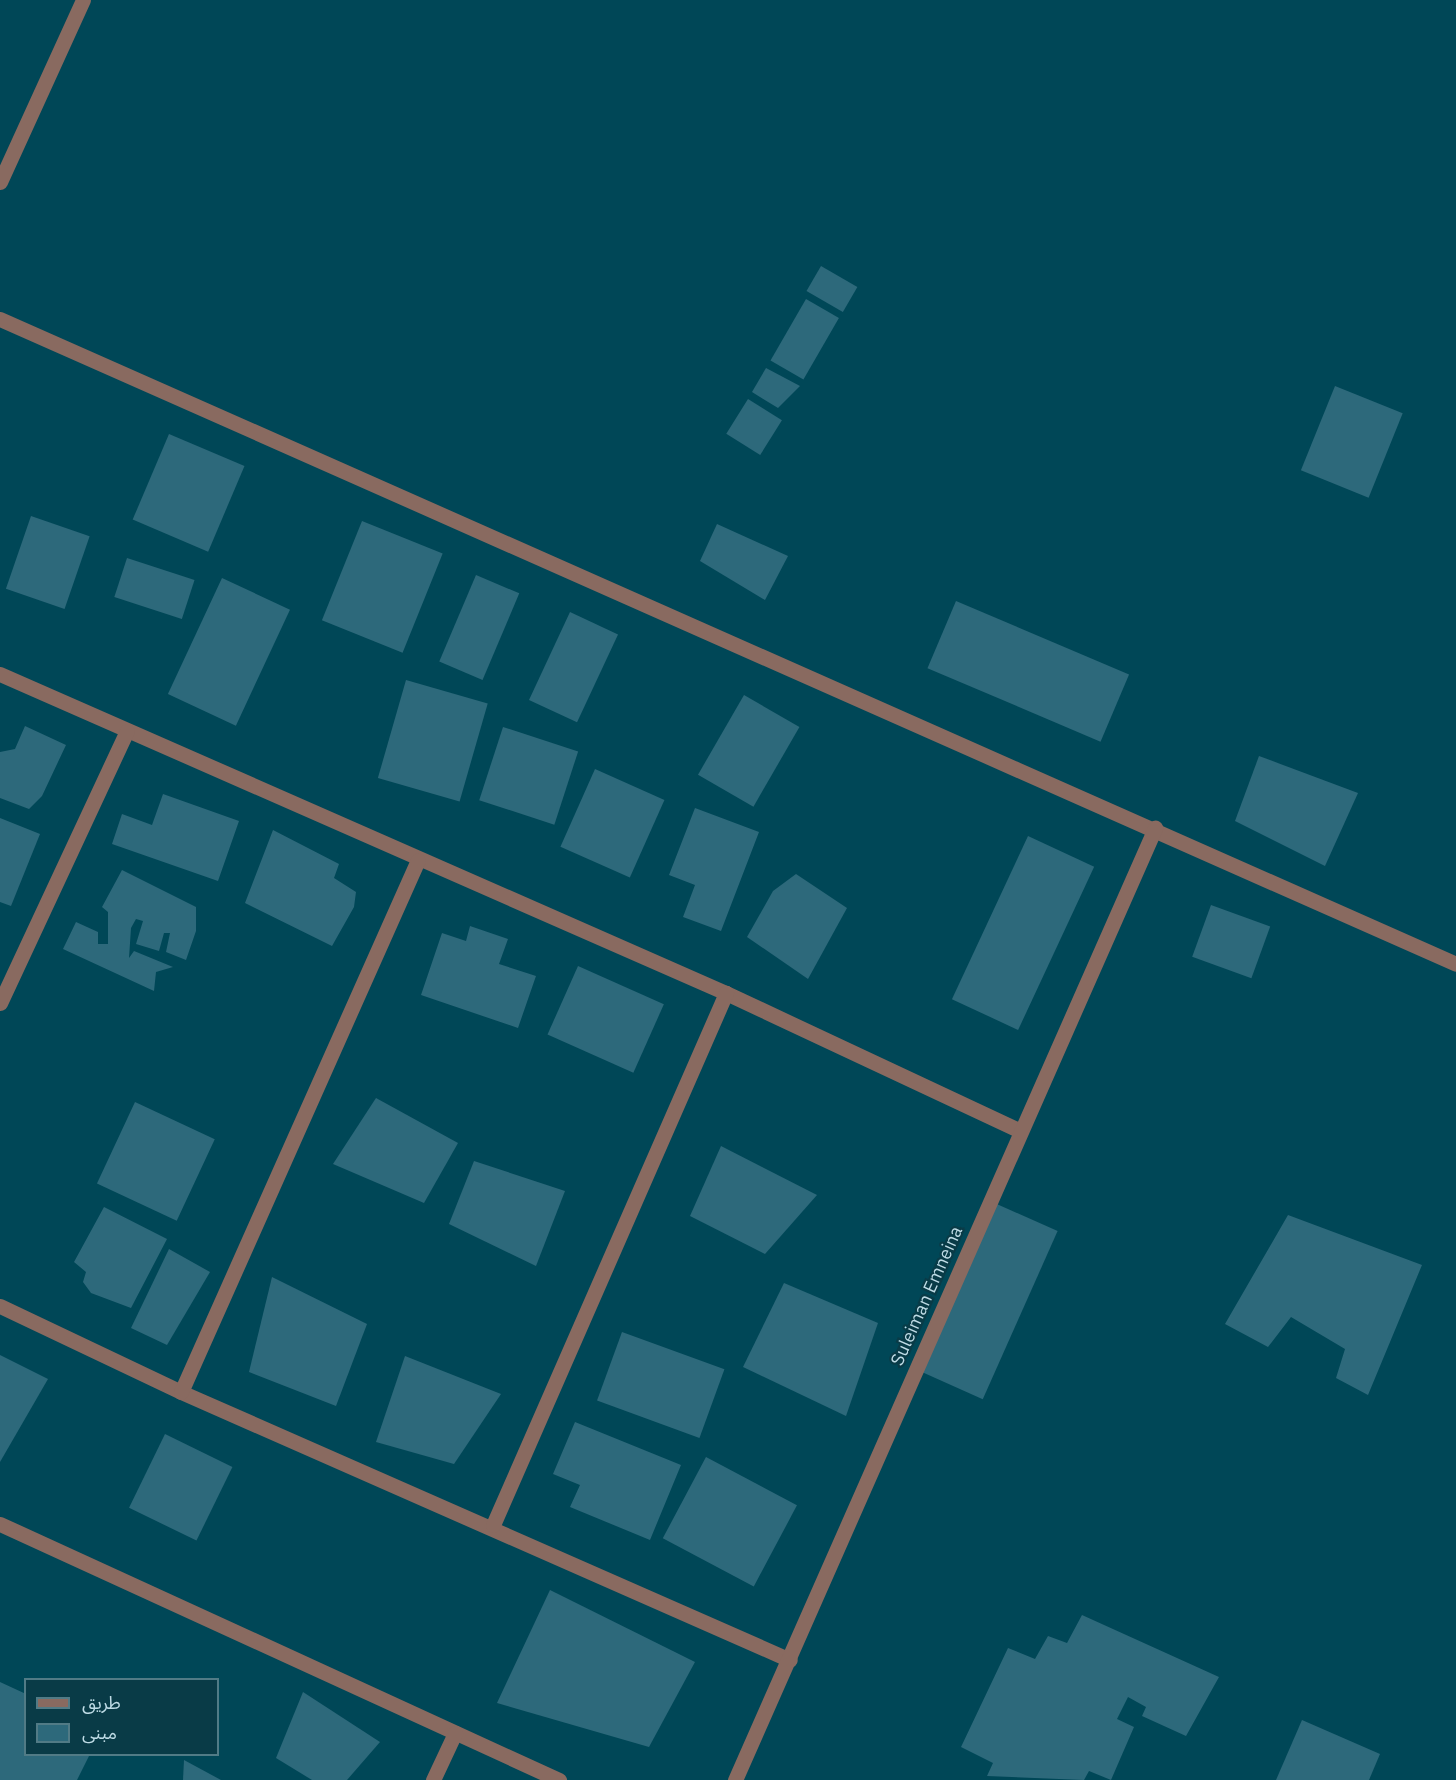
<!DOCTYPE html>
<html>
<head>
<meta charset="utf-8">
<style>
  body { margin:0 }
  #map { position:relative; width:1456px; height:1780px; overflow:hidden; background:#004757; font-family:"IBM Plex Sans","Noto Sans Arabic",sans-serif }
  div>[style] { position:absolute }
  .building>* { inset:0; background:#2d697b; transform-origin:0 0 }
  .minor>* { height:15px; margin:-7.5px; padding:0 7.5px; transform-origin:7.5px; border-radius:7.5px; background:#896a60 }
  span { translate:-50% -50%; white-space:nowrap; text-align:center; line-height:1.15; -webkit-text-stroke:4.5px #093b47; paint-order:stroke }
  .street-label { font-size:18px; color:#bedbe5 }
  .legend { position:absolute; left:24px; top:1678px; width:195px; height:78px; box-sizing:border-box; background:#093b47; border:2px solid #517b86; margin:0; padding:8px 10px; list-style:none; font-size:18px; color:#bedbe5 }
  .legend li { display:flex; align-items:center; gap:12px; height:30px }
  .legend b { width:30px; border:2px solid #517b86 }
</style>
</head>
<body>
<div id="map">
  <div class="building">
    <div style="left:821px;top:266px;width:42px;height:29px;rotate:30deg"></div>
    <div style="left:806px;top:299px;width:38px;height:71px;rotate:30deg"></div>
    <div style="clip-path:polygon(766px 368px,800px 386px,778px 408px,752px 392px)"></div>
    <div style="left:1335px;top:386px;width:73px;height:91px;rotate:22deg"></div>
    <div style="left:748px;top:399px;width:40px;height:41px;rotate:32deg"></div>
    <div style="left:169px;top:434px;width:82px;height:93px;rotate:23deg"></div>
    <div style="left:31px;top:516px;width:62px;height:77px;rotate:19deg"></div>
    <div style="left:362px;top:521px;width:87px;height:107px;rotate:22deg"></div>
    <div style="clip-path:polygon(717px 524px,788px 556px,765px 600px,700px 561px)"></div>
    <div style="left:127px;top:558px;width:71px;height:41px;rotate:18deg"></div>
    <div style="left:476px;top:575px;width:47px;height:94px;rotate:23deg"></div>
    <div style="left:222px;top:578px;width:75px;height:128px;rotate:25deg"></div>
    <div style="left:956px;top:601px;width:188px;height:73px;rotate:23deg"></div>
    <div style="left:570px;top:612px;width:53px;height:97px;rotate:25deg"></div>
    <div style="left:406px;top:680px;width:85px;height:102px;rotate:16deg"></div>
    <div style="left:744px;top:695px;width:64px;height:92px;rotate:30deg"></div>
    <div style="clip-path:polygon(25px 726px,66px 745px,42px 796px,29px 809px,0 798px,0 752px,15px 749px)"></div>
    <div style="left:503px;top:727px;width:79px;height:77px;rotate:18deg"></div>
    <div style="clip-path:polygon(1259px 756px,1358px 793px,1325px 866px,1235px 821px)"></div>
    <div style="left:595px;top:769px;width:76px;height:85px;rotate:24deg"></div>
    <div style="clip-path:polygon(163px 794px,239px 821px,218px 881px,112px 844px,122px 814px,152px 825px)"></div>
    <div style="clip-path:polygon(695px 808px,759px 832px,721px 931px,683px 917px,695px 885px,669px 875px)"></div>
    <div style="clip-path:polygon(0 818px,40px 834px,11px 906px,0 902px)"></div>
    <div style="clip-path:polygon(273px 830px,339px 864px,334px 878px,356px 892px,354px 907px,332px 946px,245px 903px)"></div>
    <div style="left:1028px;top:836px;width:73px;height:180px;rotate:25deg"></div>
    <div style="clip-path:polygon(122px 870px,196px 907px,196px 931px,186px 960px,166px 952px,170px 933px,164px 933px,159px 951px,136px 944px,143px 921px,136px 919px,131px 928px,129px 958px,134px 951px,173px 967px,156px 972px,154px 991px,63px 949px,76px 922px,98px 932px,98px 944px,108px 944px,108px 912px,102px 907px)"></div>
    <div style="clip-path:polygon(796px 874px,847px 908px,808px 979px,747px 937px,773px 891px)"></div>
    <div style="left:1211px;top:905px;width:63px;height:55px;rotate:20deg"></div>
    <div style="clip-path:polygon(470px 926px,508px 939px,499px 964px,536px 976px,518px 1028px,421px 995px,442px 933px,466px 941px)"></div>
    <div style="left:578px;top:966px;width:94px;height:75px;rotate:24deg"></div>
    <div style="clip-path:polygon(376px 1098px,458px 1143px,424px 1203px,333px 1164px)"></div>
    <div style="left:135px;top:1102px;width:88px;height:90px;rotate:25deg"></div>
    <div style="clip-path:polygon(721px 1146px,817px 1195px,765px 1254px,690px 1216px)"></div>
    <div style="clip-path:polygon(474px 1161px,565px 1191px,536px 1266px,449px 1224px)"></div>
    <div style="left:990px;top:1201px;width:74px;height:184px;rotate:24deg"></div>
    <div style="clip-path:polygon(104px 1207px,167px 1239px,131px 1308px,91px 1293px,83px 1282px,86px 1272px,74px 1262px)"></div>
    <div style="clip-path:polygon(1288px 1215px,1422px 1265px,1368px 1395px,1336px 1378px,1345px 1349px,1291px 1317px,1268px 1347px,1225px 1324px)"></div>
    <div style="clip-path:polygon(169px 1249px,210px 1272px,167px 1345px,131px 1328px)"></div>
    <div style="clip-path:polygon(272px 1277px,367px 1324px,336px 1406px,249px 1372px)"></div>
    <div style="clip-path:polygon(784px 1283px,878px 1323px,846px 1416px,743px 1367px)"></div>
    <div style="left:622px;top:1332px;width:109px;height:73px;rotate:20deg"></div>
    <div style="clip-path:polygon(0 1355px,48px 1379px,0 1462px)"></div>
    <div style="clip-path:polygon(405px 1356px,501px 1394px,454px 1464px,376px 1442px)"></div>
    <div style="clip-path:polygon(575px 1422px,681px 1465px,650px 1540px,570px 1507px,580px 1485px,553px 1474px)"></div>
    <div style="left:165px;top:1434px;width:75px;height:82px;rotate:26deg"></div>
    <div style="left:706px;top:1457px;width:103px;height:92px;rotate:28deg"></div>
    <div style="clip-path:polygon(550px 1590px,695px 1662px,649px 1747px,497px 1703px)"></div>
    <div style="clip-path:polygon(1082px 1615px,1219px 1677px,1186px 1736px,1142px 1716px,1146px 1707px,1128px 1697px,1117px 1719px,1134px 1727px,1111px 1780px,1089px 1771px,1084px 1780px,987px 1776px,993px 1763px,961px 1747px,1008px 1648px,1035px 1659px,1048px 1636px,1067px 1643px)"></div>
    <div style="clip-path:polygon(0 1682px,26px 1694px,26px 1754px,90px 1754px,77px 1780px,0 1780px)"></div>
    <div style="clip-path:polygon(303px 1692px,380px 1742px,347px 1780px,312px 1780px,276px 1758px)"></div>
    <div style="clip-path:polygon(1302px 1720px,1380px 1754px,1369px 1780px,1276px 1780px)"></div>
    <div style="clip-path:polygon(184px 1760px,221px 1780px,183px 1780px)"></div>
  </div>
  <div class="minor">
    <div style="left:0;top:182px;width:200px;rotate:-65.5deg"></div>
    <div style="left:0;top:319px;width:1592px;rotate:23.89deg"></div>
    <div style="left:0;top:674px;width:793px;rotate:23.72deg"></div>
    <div style="left:726px;top:993px;width:325px;rotate:25.1deg"></div>
    <div style="left:0;top:1003px;width:300px;rotate:-65deg"></div>
    <div style="left:0;top:1306px;width:200px;rotate:25.4deg"></div>
    <div style="left:181px;top:1392px;width:665px;rotate:23.75deg"></div>
    <div style="left:181px;top:1392px;width:582px;rotate:-65.99deg"></div>
    <div style="left:0;top:1524px;width:615px;rotate:24.61deg"></div>
    <div style="left:493px;top:1525px;width:581px;rotate:-66.35deg"></div>
    <div style="left:433px;top:1780px;width:52px;rotate:-64.9deg"></div>
    <div style="left:735px;top:1780px;width:1041px;rotate:-66.19deg"></div>
  </div>
  <div class="street-label">
    <span style="left:927px;top:1296px;rotate:-66deg">Suleiman Emneina</span>
  </div>
  <ul class="legend">
  <li><b style="height:8px;background:#896a60"></b>طريق</li>
  <li><b style="height:16px;background:#2d697b"></b>مبنى</li>
  </ul>
</div>
</body>
</html>
